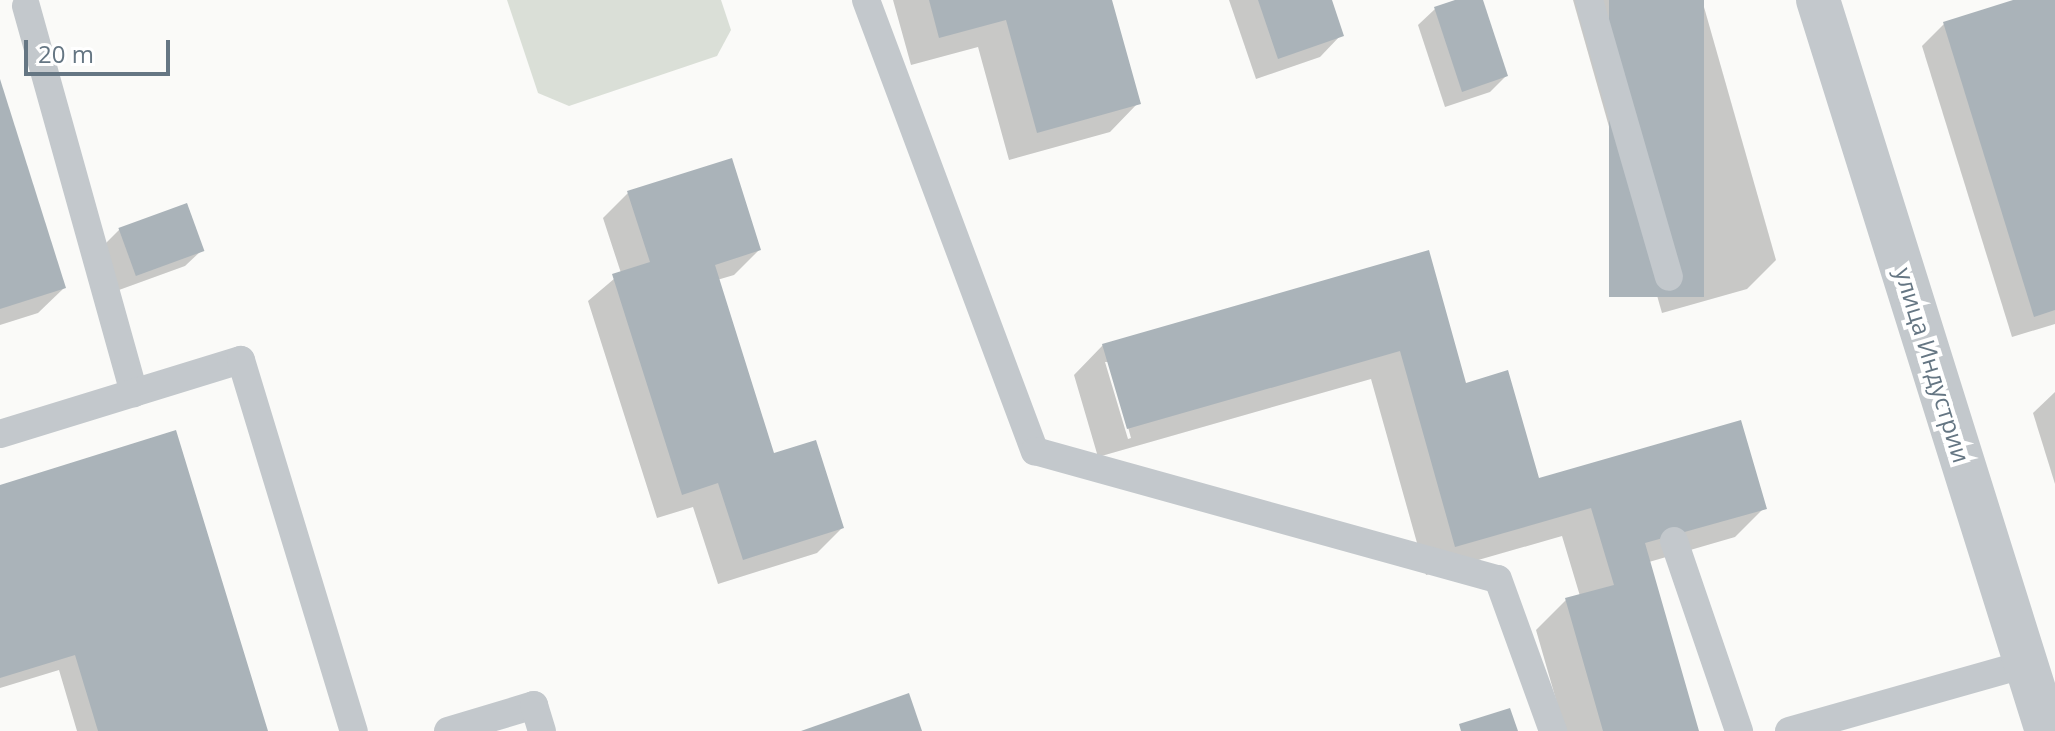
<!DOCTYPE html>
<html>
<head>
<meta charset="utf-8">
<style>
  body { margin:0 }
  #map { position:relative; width:2055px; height:731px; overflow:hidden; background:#fafaf8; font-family:"Open Sans",sans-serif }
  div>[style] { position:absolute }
  .green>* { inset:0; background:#dadfd7 }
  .shadow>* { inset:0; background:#0003 }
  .building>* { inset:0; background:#aab3b9; transform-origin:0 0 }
  .lane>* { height:28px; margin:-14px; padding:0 14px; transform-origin:14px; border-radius:14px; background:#c3c8cc }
  .street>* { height:44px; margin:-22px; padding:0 22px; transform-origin:22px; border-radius:22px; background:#c3c8cc }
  span { translate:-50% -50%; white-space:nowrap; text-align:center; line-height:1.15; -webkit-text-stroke:8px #fff; paint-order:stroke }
  .street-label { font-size:24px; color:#657683 }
  .scale { position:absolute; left:24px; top:40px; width:146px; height:36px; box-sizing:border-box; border:4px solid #657683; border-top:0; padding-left:10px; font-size:24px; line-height:28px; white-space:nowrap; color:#657683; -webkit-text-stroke:6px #fff; paint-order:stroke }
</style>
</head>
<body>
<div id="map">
  <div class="green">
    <div style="clip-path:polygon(507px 0,721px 0,731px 30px,717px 56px,569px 106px,538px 93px)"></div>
  </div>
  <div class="shadow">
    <div style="clip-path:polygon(893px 0,1110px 0,1138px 103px,1110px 132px,1009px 160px,978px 47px,911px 65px)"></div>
    <div style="clip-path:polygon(1229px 0,1329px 0,1341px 35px,1320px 57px,1256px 79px)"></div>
    <div style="clip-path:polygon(1461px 0,1481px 0,1506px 76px,1490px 92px,1445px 107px,1418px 25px,1435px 9px)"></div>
    <div style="clip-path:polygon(1573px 0,1702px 0,1776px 260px,1747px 289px,1662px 313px)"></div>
    <div style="clip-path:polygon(2019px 0,2055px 0,2055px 324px,2012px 337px,1922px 46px,1944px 24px)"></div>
    <div style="clip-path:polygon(0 83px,64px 288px,38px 313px,0 325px)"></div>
    <div style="clip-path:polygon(628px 193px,759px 250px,734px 275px,717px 280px,773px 456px,842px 528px,817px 553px,718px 584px,693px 507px,657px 518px,588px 301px,621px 273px,603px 218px)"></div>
    <div style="clip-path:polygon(120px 229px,202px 250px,185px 266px,119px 290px,103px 246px)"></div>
    <div style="clip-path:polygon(evenodd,1428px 253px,1465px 385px,1537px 481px,1764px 508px,1735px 537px,1649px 562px,1696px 731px,1565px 731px,1536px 630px,1566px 600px,1580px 596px,1562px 536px,1426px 575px,1371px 379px,1098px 457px,1074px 375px,1103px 345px,1428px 253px,1105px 362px,1110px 362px,1131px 438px,1128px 439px,1105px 362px)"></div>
    <div style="clip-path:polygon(2055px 392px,2055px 484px,2033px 413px)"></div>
    <div style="clip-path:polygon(0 487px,266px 731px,77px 731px,59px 670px,0 688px)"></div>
  </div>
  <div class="building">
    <div style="clip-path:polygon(929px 0,1112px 0,1141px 104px,1037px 133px,1006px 20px,939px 38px)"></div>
    <div style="clip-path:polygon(1258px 0,1332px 0,1344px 36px,1278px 59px)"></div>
    <div style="clip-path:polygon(1455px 0,1483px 0,1508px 76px,1462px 92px,1434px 7px)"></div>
    <div style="left:1609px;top:0;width:95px;height:297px"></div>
    <div style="clip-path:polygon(2013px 0,2055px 0,2055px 310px,2034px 317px,1943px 22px)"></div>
    <div style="clip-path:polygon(0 79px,66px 288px,0 309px)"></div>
    <div style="clip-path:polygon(732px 158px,761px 250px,715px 265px,774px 453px,816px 440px,844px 528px,743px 560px,718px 483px,682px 495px,612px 274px,650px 262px,627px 191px)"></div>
    <div style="left:187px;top:203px;width:51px;height:73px;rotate:70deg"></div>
    <div style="clip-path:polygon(1429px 250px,1466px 383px,1508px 370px,1539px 478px,1741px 420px,1767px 509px,1645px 543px,1699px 731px,1603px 731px,1565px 598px,1614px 585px,1591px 508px,1455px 547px,1400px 351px,1127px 429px,1102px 344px)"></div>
    <div style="clip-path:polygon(176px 430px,268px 731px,98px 731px,75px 655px,0 678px,0 485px)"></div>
    <div style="clip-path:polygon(909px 693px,922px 731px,801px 731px)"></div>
    <div style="clip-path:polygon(1510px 708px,1518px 731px,1461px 731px,1459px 724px)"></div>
  </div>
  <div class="lane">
    <div style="left:866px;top:0;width:482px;rotate:69.5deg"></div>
    <div style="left:1035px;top:451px;width:480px;rotate:15.5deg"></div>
    <div style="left:1498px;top:579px;width:162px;rotate:70.1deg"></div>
    <div style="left:1589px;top:0;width:288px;rotate:73.9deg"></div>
    <div style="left:26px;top:6px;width:402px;rotate:74.4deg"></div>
    <div style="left:0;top:434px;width:252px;rotate:-17.1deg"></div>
    <div style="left:241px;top:360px;width:388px;rotate:73.1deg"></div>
    <div style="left:1674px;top:541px;width:201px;rotate:71.1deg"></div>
    <div style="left:448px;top:731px;width:90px;rotate:-16.8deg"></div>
    <div style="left:534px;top:705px;width:27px;rotate:73deg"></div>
    <div style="left:1789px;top:731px;width:246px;rotate:-15.8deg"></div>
  </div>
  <div class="street">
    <div style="left:1818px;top:0;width:766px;rotate:72.61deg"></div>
  </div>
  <div class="street-label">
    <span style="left:1933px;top:365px;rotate:73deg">улица Индустрии</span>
  </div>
  <div class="scale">20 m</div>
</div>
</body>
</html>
